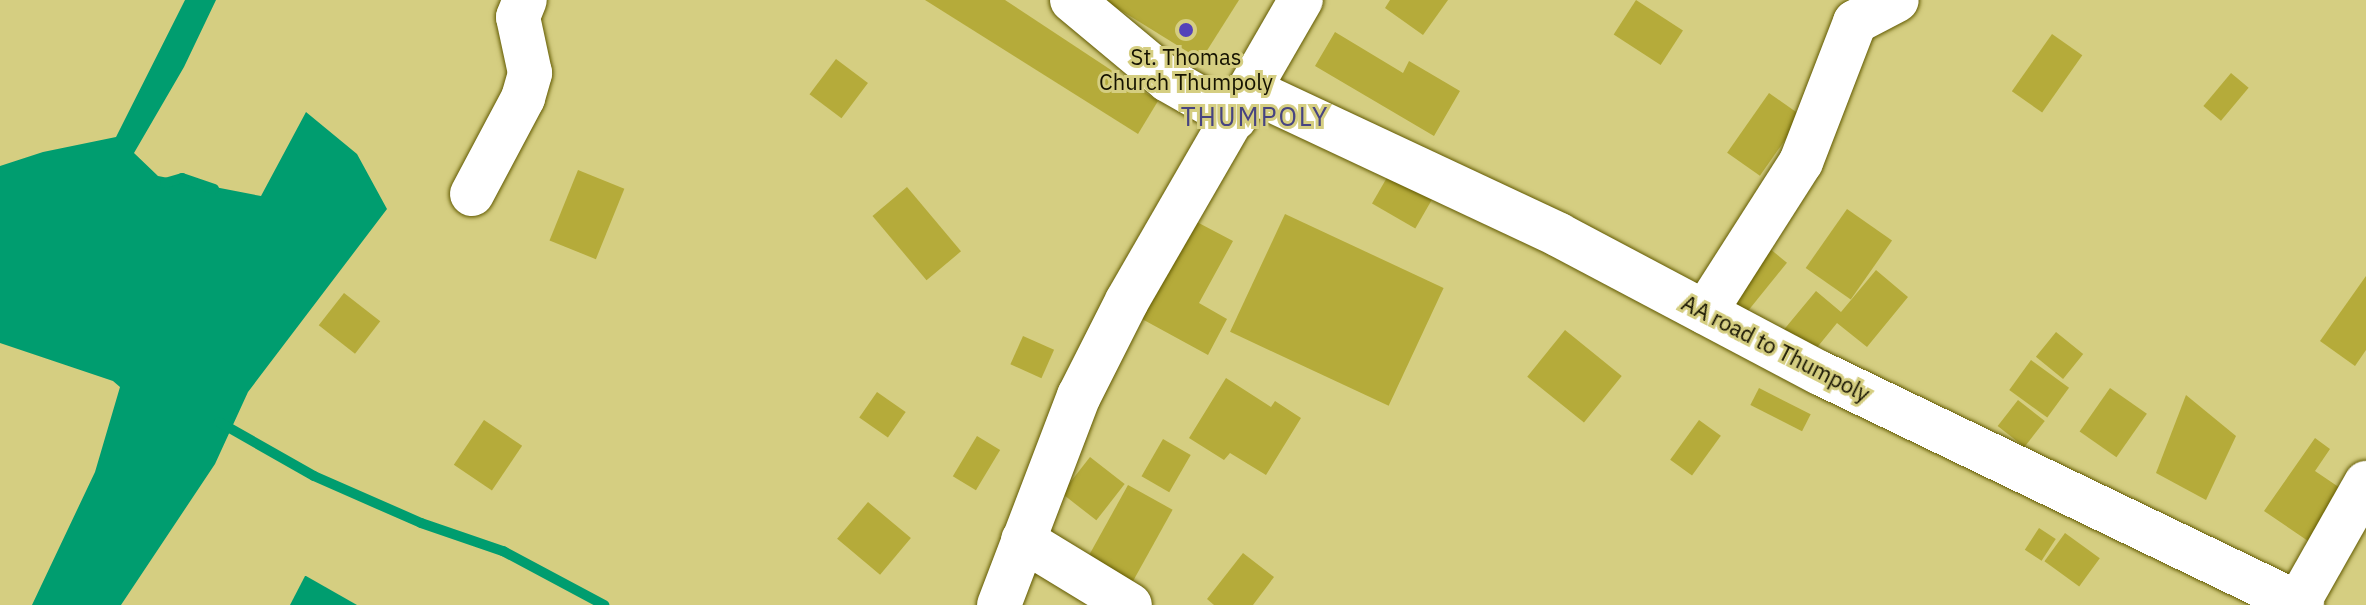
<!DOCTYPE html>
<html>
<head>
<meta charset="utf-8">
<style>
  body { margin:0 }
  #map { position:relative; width:2366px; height:605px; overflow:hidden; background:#d5ce81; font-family:"IBM Plex Sans",sans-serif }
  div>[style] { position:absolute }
  .water>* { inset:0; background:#009d6f }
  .stream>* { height:10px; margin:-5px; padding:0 5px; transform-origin:5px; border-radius:5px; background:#009d6f }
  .building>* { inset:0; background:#b5ab3a; transform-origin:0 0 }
  .roads { filter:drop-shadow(0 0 2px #625a00) drop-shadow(0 0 2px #625a00) }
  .minor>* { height:44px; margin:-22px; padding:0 22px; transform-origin:22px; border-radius:22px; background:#fff }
  .major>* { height:44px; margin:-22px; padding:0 22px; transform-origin:22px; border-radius:22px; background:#fff }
  .dots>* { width:22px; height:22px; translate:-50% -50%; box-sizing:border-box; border:4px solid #d5ce81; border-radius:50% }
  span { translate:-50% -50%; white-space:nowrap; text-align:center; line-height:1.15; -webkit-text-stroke:6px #d5ce81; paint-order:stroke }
  .poi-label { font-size:22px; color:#151200 }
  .street-label { font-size:22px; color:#151200 }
  .quarter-label { font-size:26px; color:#474481; letter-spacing:2px }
</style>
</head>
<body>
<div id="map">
  <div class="water">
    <div style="clip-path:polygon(185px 0,216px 0,184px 67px,134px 153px,158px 176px,261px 196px,306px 112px,357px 154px,387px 209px,248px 392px,215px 464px,121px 605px,32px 605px,95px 472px,120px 387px,113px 381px,0 343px,0 166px,43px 152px,116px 137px)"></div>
    <div style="clip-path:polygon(305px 576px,306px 576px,357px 605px,290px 605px)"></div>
  </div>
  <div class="stream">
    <div style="left:165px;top:183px;width:18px;rotate:-16deg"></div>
    <div style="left:182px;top:178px;width:34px;rotate:19deg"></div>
    <div style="left:219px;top:422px;width:109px;rotate:29.6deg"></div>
    <div style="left:314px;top:476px;width:117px;rotate:23.7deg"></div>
    <div style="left:421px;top:523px;width:87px;rotate:18.9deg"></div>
    <div style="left:503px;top:551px;width:115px;rotate:28.1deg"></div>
  </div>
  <div class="building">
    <div style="clip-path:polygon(925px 0,1005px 0,1158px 101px,1138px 134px)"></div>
    <div style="clip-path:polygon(1104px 0,1239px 0,1201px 60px)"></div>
    <div style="clip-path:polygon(1390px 0,1448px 0,1423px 35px,1385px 8px)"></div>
    <div style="left:1636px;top:0;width:56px;height:41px;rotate:33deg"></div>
    <div style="clip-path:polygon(1335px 32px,1403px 73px,1409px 61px,1460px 91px,1434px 136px,1315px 66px)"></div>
    <div style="left:2052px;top:34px;width:37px;height:70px;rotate:35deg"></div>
    <div style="left:836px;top:59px;width:40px;height:44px;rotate:37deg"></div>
    <div style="left:2231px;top:73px;width:23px;height:43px;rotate:40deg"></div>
    <div style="left:1769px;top:93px;width:40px;height:73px;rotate:35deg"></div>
    <div style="left:578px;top:170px;width:50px;height:76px;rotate:22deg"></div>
    <div style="left:1389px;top:174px;width:50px;height:34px;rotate:30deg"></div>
    <div style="left:907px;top:187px;width:84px;height:45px;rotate:50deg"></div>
    <div style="left:1847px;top:209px;width:55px;height:72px;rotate:35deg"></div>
    <div style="left:1285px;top:214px;width:175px;height:130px;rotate:25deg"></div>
    <div style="clip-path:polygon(1195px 221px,1233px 241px,1199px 303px,1227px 319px,1208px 355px,1142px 319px)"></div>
    <div style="left:1759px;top:240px;width:36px;height:64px;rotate:39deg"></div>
    <div style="clip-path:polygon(1876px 270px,1908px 297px,1867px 347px,1837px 323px,1806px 361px,1777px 338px,1816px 291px,1841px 312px)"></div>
    <div style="clip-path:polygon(2366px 276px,2366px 350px,2355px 366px,2320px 341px)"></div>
    <div style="left:344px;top:293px;width:46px;height:41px;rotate:38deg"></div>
    <div style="left:1565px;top:330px;width:73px;height:60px;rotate:39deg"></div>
    <div style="left:2056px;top:332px;width:35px;height:32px;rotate:39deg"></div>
    <div style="left:1023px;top:336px;width:34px;height:31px;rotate:24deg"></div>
    <div style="left:2031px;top:360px;width:47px;height:37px;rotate:36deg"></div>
    <div style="clip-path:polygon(1226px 378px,1271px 407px,1275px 401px,1301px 418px,1266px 475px,1230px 453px,1224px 460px,1189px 438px)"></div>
    <div style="left:1759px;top:388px;width:58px;height:19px;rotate:27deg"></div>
    <div style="left:2110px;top:388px;width:45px;height:53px;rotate:35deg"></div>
    <div style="left:877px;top:392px;width:35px;height:31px;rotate:35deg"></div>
    <div style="clip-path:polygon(2186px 395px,2236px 436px,2206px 500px,2156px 473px)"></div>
    <div style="left:2018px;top:400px;width:34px;height:33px;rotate:38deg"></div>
    <div style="left:484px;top:420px;width:46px;height:54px;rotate:34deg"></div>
    <div style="left:1699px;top:420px;width:27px;height:49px;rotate:36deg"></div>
    <div style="left:977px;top:436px;width:27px;height:47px;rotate:31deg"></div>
    <div style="clip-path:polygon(2315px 438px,2330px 449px,2315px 471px,2346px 492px,2311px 543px,2264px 511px)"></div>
    <div style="left:1163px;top:439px;width:32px;height:43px;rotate:30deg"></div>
    <div style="left:1090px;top:457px;width:44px;height:46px;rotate:38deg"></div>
    <div style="left:1128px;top:485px;width:51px;height:87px;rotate:29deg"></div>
    <div style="left:868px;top:502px;width:56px;height:48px;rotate:40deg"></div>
    <div style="left:2039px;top:528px;width:20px;height:26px;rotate:33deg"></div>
    <div style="left:2065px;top:533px;width:43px;height:35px;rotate:36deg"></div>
    <div style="clip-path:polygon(1243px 553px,1274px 577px,1253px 605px,1214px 605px,1207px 599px)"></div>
  </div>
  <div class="roads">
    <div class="minor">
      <div style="left:472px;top:194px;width:109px;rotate:-62deg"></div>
      <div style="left:523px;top:98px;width:26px;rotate:-74deg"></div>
      <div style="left:530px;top:73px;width:57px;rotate:-102.1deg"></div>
      <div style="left:518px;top:17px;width:18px;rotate:-68deg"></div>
      <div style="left:1705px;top:312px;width:178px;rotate:-57.4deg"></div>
      <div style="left:1801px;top:162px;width:150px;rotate:-68.9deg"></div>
      <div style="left:1855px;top:22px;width:47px;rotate:-27.6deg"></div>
      <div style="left:1023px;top:540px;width:125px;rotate:31.3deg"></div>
      <div style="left:2298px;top:603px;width:138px;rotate:-60.5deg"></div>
    </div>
    <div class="major">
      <div style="left:1072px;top:0;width:125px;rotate:39.8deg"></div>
      <div style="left:1168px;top:80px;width:77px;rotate:29.6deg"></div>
      <div style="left:1250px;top:90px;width:341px;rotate:25.1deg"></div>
      <div style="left:1559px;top:235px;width:295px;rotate:27.9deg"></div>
      <div style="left:1820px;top:373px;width:535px;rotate:25.7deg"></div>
      <div style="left:999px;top:605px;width:224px;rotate:-69.1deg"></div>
      <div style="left:1079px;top:396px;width:106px;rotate:-63.2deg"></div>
      <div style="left:1127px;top:301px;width:348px;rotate:-60deg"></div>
    </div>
  </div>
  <div class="dots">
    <div style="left:1186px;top:30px;background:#5442b9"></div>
  </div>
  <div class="poi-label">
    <span style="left:1186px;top:69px">St. Thomas<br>Church Thumpoly</span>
  </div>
  <div class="street-label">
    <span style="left:1776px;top:348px;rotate:27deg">AA road to Thumpoly</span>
  </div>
  <div class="quarter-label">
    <span style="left:1255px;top:117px">THUMPOLY</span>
  </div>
</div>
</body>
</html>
